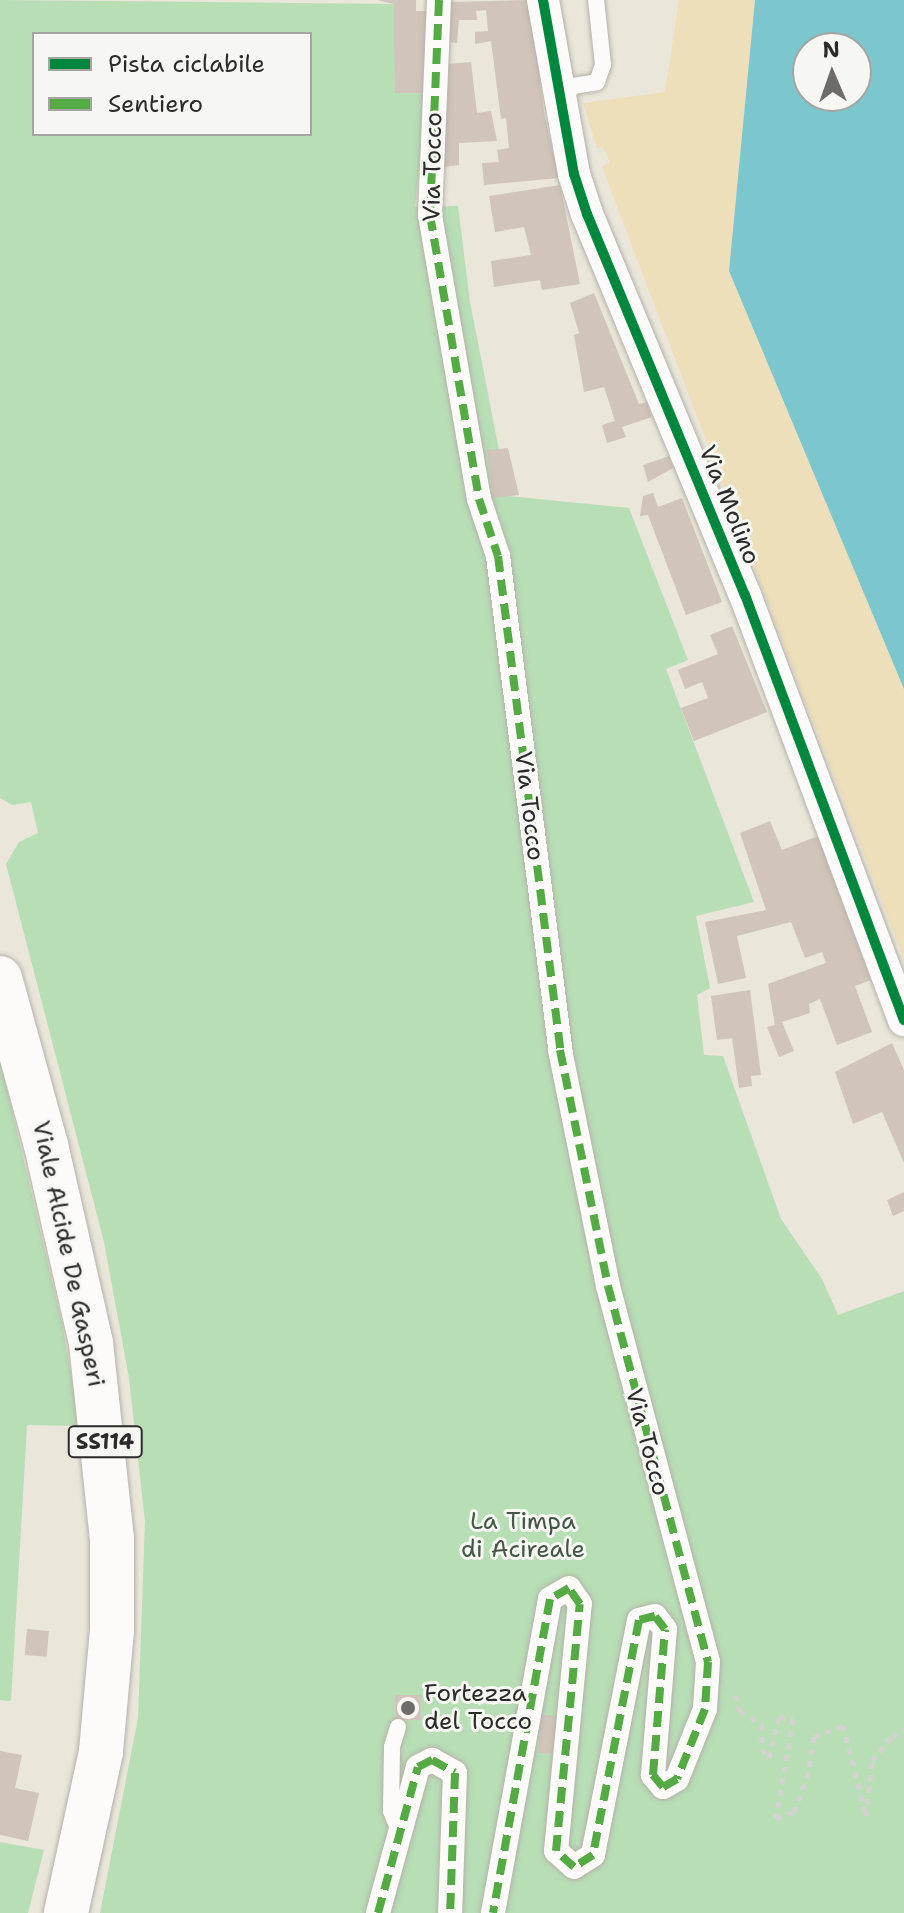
<!DOCTYPE html>
<html>
<head>
<meta charset="utf-8">
<style>
  body { margin:0 }
  #map { position:relative; width:904px; height:1913px; overflow:hidden; background:#eae6da; font-family:"Shantell Sans",sans-serif }
  div>[style] { position:absolute }
  .green>* { inset:0; background:#b7deb4 }
  .sand>* { inset:0; background:#ecdfb9 }
  .water>* { inset:0; background:#7cc6cd }
  .building>* { inset:0; background:#d1c4ba; transform-origin:0 0 }
  .path>* { height:5px; margin-top:-2.5px; transform-origin:0; background:repeating-linear-gradient(90deg,#d4d2d0 0 6px,transparent 0 12px) }
  .roads { filter:drop-shadow(0 0 2px #b5b2ab) drop-shadow(0 0 2px #b5b2ab) }
  .service>* { height:16px; margin:-8px; padding:0 8px; transform-origin:8px; border-radius:8px; background:#fcfbf9 }
  .pedestrian>* { height:24px; margin:-12px; padding:0 12px; transform-origin:12px; border-radius:12px; background:#fcfbf9 }
  .minor>* { height:32px; margin:-16px; padding:0 16px; transform-origin:16px; border-radius:16px; background:#fcfbf9 }
  .primary>* { height:44px; margin:-22px; padding:0 22px; transform-origin:22px; border-radius:22px; background:#fcfbf9 }
  .quiet>* { height:8px; margin-top:-4px; transform-origin:0; background:repeating-linear-gradient(90deg,#54ab44 0 16px,transparent 0 24px) }
  .cycleway>* { height:10px; margin:-5px; padding:0 5px; transform-origin:5px; border-radius:5px; background:#00873e }
  .dots>* { width:22px; height:22px; translate:-50% -50%; box-sizing:border-box; border:4px solid #f6f6f2; border-radius:50% }
  span { translate:-50% -50%; white-space:nowrap; text-align:center; line-height:1.15; -webkit-text-stroke:6px #f6f6f2; paint-order:stroke }
  .shield-label span { padding:2px 6px; background:#f6f6f2; border:2px solid; border-radius:6px; -webkit-text-stroke-width:0 }
  .shield-label { font-size:22px; color:#2b2b2b; font-weight:700 }
  .street-label { font-size:24px; color:#2b2b2b }
  .park-label { font-size:24px; color:#445645 }
  .poi-label { font-size:24px; color:#2b2b2b }
  .left { translate:0 -50%; text-align:left }
  .legend { position:absolute; left:32px; top:32px; width:280px; height:104px; box-sizing:border-box; background:#f6f6f2; border:2px solid #a5a5a2; margin:0; padding:10px 14px; list-style:none; font-size:24px; color:#2b2b2b }
  .legend li { display:flex; align-items:center; gap:16px; height:40px }
  .legend b { width:40px; border:2px solid #a5a5a2 }
  .north { position:absolute; left:792px; top:32px; width:80px; height:80px; box-sizing:border-box; background:#f6f6f2; border:2px solid #a5a5a2; border-radius:50%; rotate:358deg; font-size:22px; font-weight:700; line-height:32px; text-align:center; color:#2b2b2b }
  .north::after { content:''; display:block; margin:auto; width:28px; height:36px; background:#6e6c68; clip-path:polygon(50% 0,100% 100%,50% 72%,0 100%) }
</style>
</head>
<body>
<div id="map">
  <div class="green">
    <div style="clip-path:polygon(evenodd,0 0,394px 4px,427px 93px,415px 207px,458px 206px,470px 302px,508px 496px,629px 508px,688px 660px,666px 669px,754px 902px,696px 916px,710px 988px,697px 995px,704px 1055px,723px 1056px,781px 1219px,822px 1279px,838px 1315px,904px 1291px,904px 1913px,100px 1913px,138px 1718px,145px 1521px,129px 1378px,104px 1242px,6px 864px,19px 842px,38px 833px,31px 802px,12px 805px,0 798px,0 0,34px 34px,310px 34px,310px 134px,34px 134px,34px 34px)"></div>
    <div style="clip-path:polygon(0 1059px,62px 1323px,80px 1426px,27px 1425px,11px 1701px,0 1700px)"></div>
    <div style="clip-path:polygon(0 1842px,44px 1850px,28px 1913px,0 1913px)"></div>
  </div>
  <div class="sand">
    <div style="clip-path:polygon(679px 0,755px 0,729px 271px,904px 689px,904px 960px,602px 167px,610px 162px,603px 147px,597px 148px,583px 103px,665px 92px)"></div>
  </div>
  <div class="water">
    <div style="clip-path:polygon(evenodd,755px 0,904px 0,904px 689px,729px 271px,755px 0,808px 48px,856px 48px,856px 96px,808px 96px,808px 48px)"></div>
  </div>
  <div class="building">
    <div style="clip-path:polygon(377px 0,416px 0,416px 11px,427px 11px,427px 93px,395px 93px,394px 4px)"></div>
    <div style="clip-path:polygon(530px 0,544px 113px,559px 178px,484px 185px,482px 163px,499px 162px,497px 150px,509px 148px,506px 118px,501px 119px,491px 41px,475px 44px,475px 32px,488px 31px,486px 10px,476px 11px,477px 20px,459px 20px,457px 43px,449px 42px,450px 2px)"></div>
    <div style="clip-path:polygon(471px 62px,477px 113px,491px 111px,497px 141px,459px 143px,459px 165px,444px 167px,448px 64px)"></div>
    <div style="clip-path:polygon(560px 185px,580px 284px,542px 290px,540px 280px,494px 287px,491px 261px,531px 255px,524px 227px,495px 232px,489px 196px)"></div>
    <div style="clip-path:polygon(594px 293px,639px 404px,647px 402px,652px 417px,622px 427px,626px 437px,607px 443px,602px 425px,615px 421px,604px 387px,584px 392px,574px 335px,579px 333px,570px 303px)"></div>
    <div style="clip-path:polygon(508px 448px,519px 495px,493px 498px,487px 450px)"></div>
    <div style="clip-path:polygon(669px 456px,673px 468px,648px 482px,643px 465px)"></div>
    <div style="clip-path:polygon(653px 493px,658px 507px,682px 498px,722px 602px,686px 615px,648px 515px,640px 516px,643px 496px)"></div>
    <div style="clip-path:polygon(732px 626px,767px 712px,694px 741px,681px 708px,708px 698px,702px 682px,685px 689px,678px 670px,718px 654px,710px 635px)"></div>
    <div style="clip-path:polygon(770px 821px,782px 850px,818px 836px,871px 980px,855px 986px,872px 1032px,837px 1045px,820px 999px,809px 1004px,810px 1013px,782px 1022px,794px 1051px,779px 1057px,767px 1027px,775px 1025px,768px 984px,826px 963px,822px 952px,805px 958px,791px 922px,737px 936px,746px 978px,718px 984px,705px 922px,766px 910px,740px 833px)"></div>
    <div style="clip-path:polygon(750px 990px,761px 1075px,751px 1076px,752px 1086px,739px 1088px,732px 1038px,717px 1040px,711px 996px)"></div>
    <div style="clip-path:polygon(892px 1043px,904px 1070px,904px 1163px,882px 1112px,853px 1124px,835px 1072px)"></div>
    <div style="clip-path:polygon(904px 1192px,904px 1211px,893px 1216px,887px 1200px)"></div>
    <div style="left:27px;top:1629px;width:22px;height:26px;rotate:5deg"></div>
    <div style="left:421px;top:1695px;width:25px;height:26px;rotate:90deg"></div>
    <div style="left:541px;top:1715px;width:15px;height:38px;rotate:4deg"></div>
    <div style="clip-path:polygon(0 1751px,22px 1755px,15px 1788px,39px 1793px,28px 1841px,0 1835px)"></div>
  </div>
  <div class="path">
    <div style="left:735px;top:1695px;width:17px;rotate:73deg"></div>
    <div style="left:740px;top:1711px;width:26px;rotate:31deg"></div>
    <div style="left:762px;top:1724px;width:25px;rotate:90deg"></div>
    <div style="left:762px;top:1749px;width:11px;rotate:52deg"></div>
    <div style="left:769px;top:1758px;width:42px;rotate:-76.3deg"></div>
    <div style="left:779px;top:1717px;width:14px;rotate:8deg"></div>
    <div style="left:793px;top:1719px;width:100px;rotate:99.7deg"></div>
    <div style="left:776px;top:1818px;width:19px;rotate:-18deg"></div>
    <div style="left:794px;top:1812px;width:36px;rotate:-69deg"></div>
    <div style="left:807px;top:1778px;width:42px;rotate:-80.3deg"></div>
    <div style="left:814px;top:1737px;width:31px;rotate:-22deg"></div>
    <div style="left:843px;top:1725px;width:94px;rotate:75.8deg"></div>
    <div style="left:866px;top:1816px;width:55px;rotate:-83.8deg"></div>
    <div style="left:872px;top:1761px;width:32px;rotate:-51deg"></div>
    <div style="left:892px;top:1736px;width:13px;rotate:-23deg"></div>
  </div>
  <div class="roads">
    <div class="service">
      <div style="left:561px;top:102px;width:20px;rotate:-53deg"></div>
      <div style="left:573px;top:86px;width:24px;rotate:-9deg"></div>
      <div style="left:597px;top:82px;width:18px;rotate:-71deg"></div>
      <div style="left:603px;top:65px;width:65px;rotate:-96.1deg"></div>
      <div style="left:398px;top:1727px;width:21px;rotate:107deg"></div>
      <div style="left:392px;top:1747px;width:64px;rotate:90.9deg"></div>
      <div style="left:391px;top:1811px;width:24px;rotate:68deg"></div>
    </div>
    <div class="pedestrian">
      <div style="left:439px;top:0;width:215px;rotate:92.4deg"></div>
      <div style="left:430px;top:215px;width:288px;rotate:80.2deg"></div>
      <div style="left:479px;top:499px;width:60px;rotate:71.6deg"></div>
      <div style="left:498px;top:556px;width:498px;rotate:82.8deg"></div>
      <div style="left:560px;top:1050px;width:241px;rotate:78.5deg"></div>
      <div style="left:608px;top:1286px;width:389px;rotate:75.1deg"></div>
      <div style="left:708px;top:1662px;width:47px;rotate:93.7deg"></div>
      <div style="left:705px;top:1709px;width:75px;rotate:111.8deg"></div>
      <div style="left:677px;top:1779px;width:16px;rotate:150deg"></div>
      <div style="left:663px;top:1787px;width:16px;rotate:-130deg"></div>
      <div style="left:653px;top:1775px;width:146px;rotate:-85.3deg"></div>
      <div style="left:665px;top:1629px;width:16px;rotate:-128deg"></div>
      <div style="left:655px;top:1616px;width:16px;rotate:166deg"></div>
      <div style="left:639px;top:1620px;width:239px;rotate:101.1deg"></div>
      <div style="left:593px;top:1855px;width:22px;rotate:148deg"></div>
      <div style="left:574px;top:1867px;width:24px;rotate:-138deg"></div>
      <div style="left:556px;top:1851px;width:248px;rotate:-84.5deg"></div>
      <div style="left:580px;top:1604px;width:19px;rotate:-125deg"></div>
      <div style="left:569px;top:1588px;width:22px;rotate:150deg"></div>
      <div style="left:550px;top:1599px;width:319px;rotate:100.3deg"></div>
      <div style="left:378px;top:1913px;width:151px;rotate:-74.7deg"></div>
      <div style="left:418px;top:1767px;width:16px;rotate:-27deg"></div>
      <div style="left:432px;top:1760px;width:26px;rotate:29deg"></div>
      <div style="left:455px;top:1773px;width:140px;rotate:92deg"></div>
    </div>
    <div class="minor">
      <div style="left:543px;top:0;width:177px;rotate:79.9deg"></div>
      <div style="left:574px;top:174px;width:42px;rotate:72deg"></div>
      <div style="left:587px;top:214px;width:412px;rotate:67.5deg"></div>
      <div style="left:745px;top:595px;width:454px;rotate:69.5deg"></div>
    </div>
    <div class="primary">
      <div style="left:0;top:978px;width:173px;rotate:74.6deg"></div>
      <div style="left:46px;top:1145px;width:203px;rotate:77.2deg"></div>
      <div style="left:91px;top:1343px;width:196px;rotate:83.9deg"></div>
      <div style="left:112px;top:1538px;width:92px;rotate:90deg"></div>
      <div style="left:112px;top:1630px;width:122px;rotate:95.2deg"></div>
      <div style="left:101px;top:1752px;width:165px;rotate:102.3deg"></div>
    </div>
  </div>
  <div class="quiet">
    <div style="left:439px;top:0;width:215px;rotate:92.4deg"></div>
    <div style="left:430px;top:215px;width:288px;rotate:80.2deg"></div>
    <div style="left:479px;top:499px;width:60px;rotate:71.6deg"></div>
    <div style="left:498px;top:556px;width:498px;rotate:82.8deg"></div>
    <div style="left:560px;top:1050px;width:241px;rotate:78.5deg"></div>
    <div style="left:608px;top:1286px;width:389px;rotate:75.1deg"></div>
    <div style="left:708px;top:1662px;width:47px;rotate:93.7deg"></div>
    <div style="left:705px;top:1709px;width:75px;rotate:111.8deg"></div>
    <div style="left:677px;top:1779px;width:16px;rotate:150deg"></div>
    <div style="left:663px;top:1787px;width:16px;rotate:-130deg"></div>
    <div style="left:653px;top:1775px;width:146px;rotate:-85.3deg"></div>
    <div style="left:665px;top:1629px;width:16px;rotate:-128deg"></div>
    <div style="left:655px;top:1616px;width:16px;rotate:166deg"></div>
    <div style="left:639px;top:1620px;width:239px;rotate:101.1deg"></div>
    <div style="left:593px;top:1855px;width:22px;rotate:148deg"></div>
    <div style="left:574px;top:1867px;width:24px;rotate:-138deg"></div>
    <div style="left:556px;top:1851px;width:248px;rotate:-84.5deg"></div>
    <div style="left:580px;top:1604px;width:19px;rotate:-125deg"></div>
    <div style="left:569px;top:1588px;width:22px;rotate:150deg"></div>
    <div style="left:550px;top:1599px;width:319px;rotate:100.3deg"></div>
    <div style="left:378px;top:1913px;width:151px;rotate:-74.7deg"></div>
    <div style="left:418px;top:1767px;width:16px;rotate:-27deg"></div>
    <div style="left:432px;top:1760px;width:26px;rotate:29deg"></div>
    <div style="left:455px;top:1773px;width:140px;rotate:92deg"></div>
  </div>
  <div class="cycleway">
    <div style="left:543px;top:0;width:177px;rotate:79.9deg"></div>
    <div style="left:574px;top:174px;width:42px;rotate:72deg"></div>
    <div style="left:587px;top:214px;width:412px;rotate:67.5deg"></div>
    <div style="left:745px;top:595px;width:454px;rotate:69.5deg"></div>
  </div>
  <div class="dots">
    <div style="left:408px;top:1708px;background:#6e6c68"></div>
  </div>
  <div class="shield-label">
    <span style="left:105px;top:1442px">SS114</span>
  </div>
  <div class="street-label">
    <span style="left:433px;top:167px;rotate:-89deg">Via Tocco</span>
    <span style="left:729px;top:505px;rotate:68deg">Via Molino</span>
    <span style="left:529px;top:806px;rotate:83deg">Via Tocco</span>
    <span style="left:68px;top:1254px;rotate:78deg">Viale Alcide De Gasperi</span>
    <span style="left:647px;top:1442px;rotate:75deg">Via Tocco</span>
  </div>
  <div class="park-label">
    <span style="left:523px;top:1536px">La Timpa<br>di Acireale</span>
  </div>
  <div class="poi-label">
    <span class="left" style="left:424px;top:1708px">Fortezza<br>del Tocco</span>
  </div>
  <ul class="legend">
  <li><b style="height:10px;background:#00873e"></b>Pista ciclabile</li>
  <li><b style="height:10px;background:#54ab44"></b>Sentiero</li>
  </ul>
  <div class="north">N</div>
</div>
</body>
</html>
